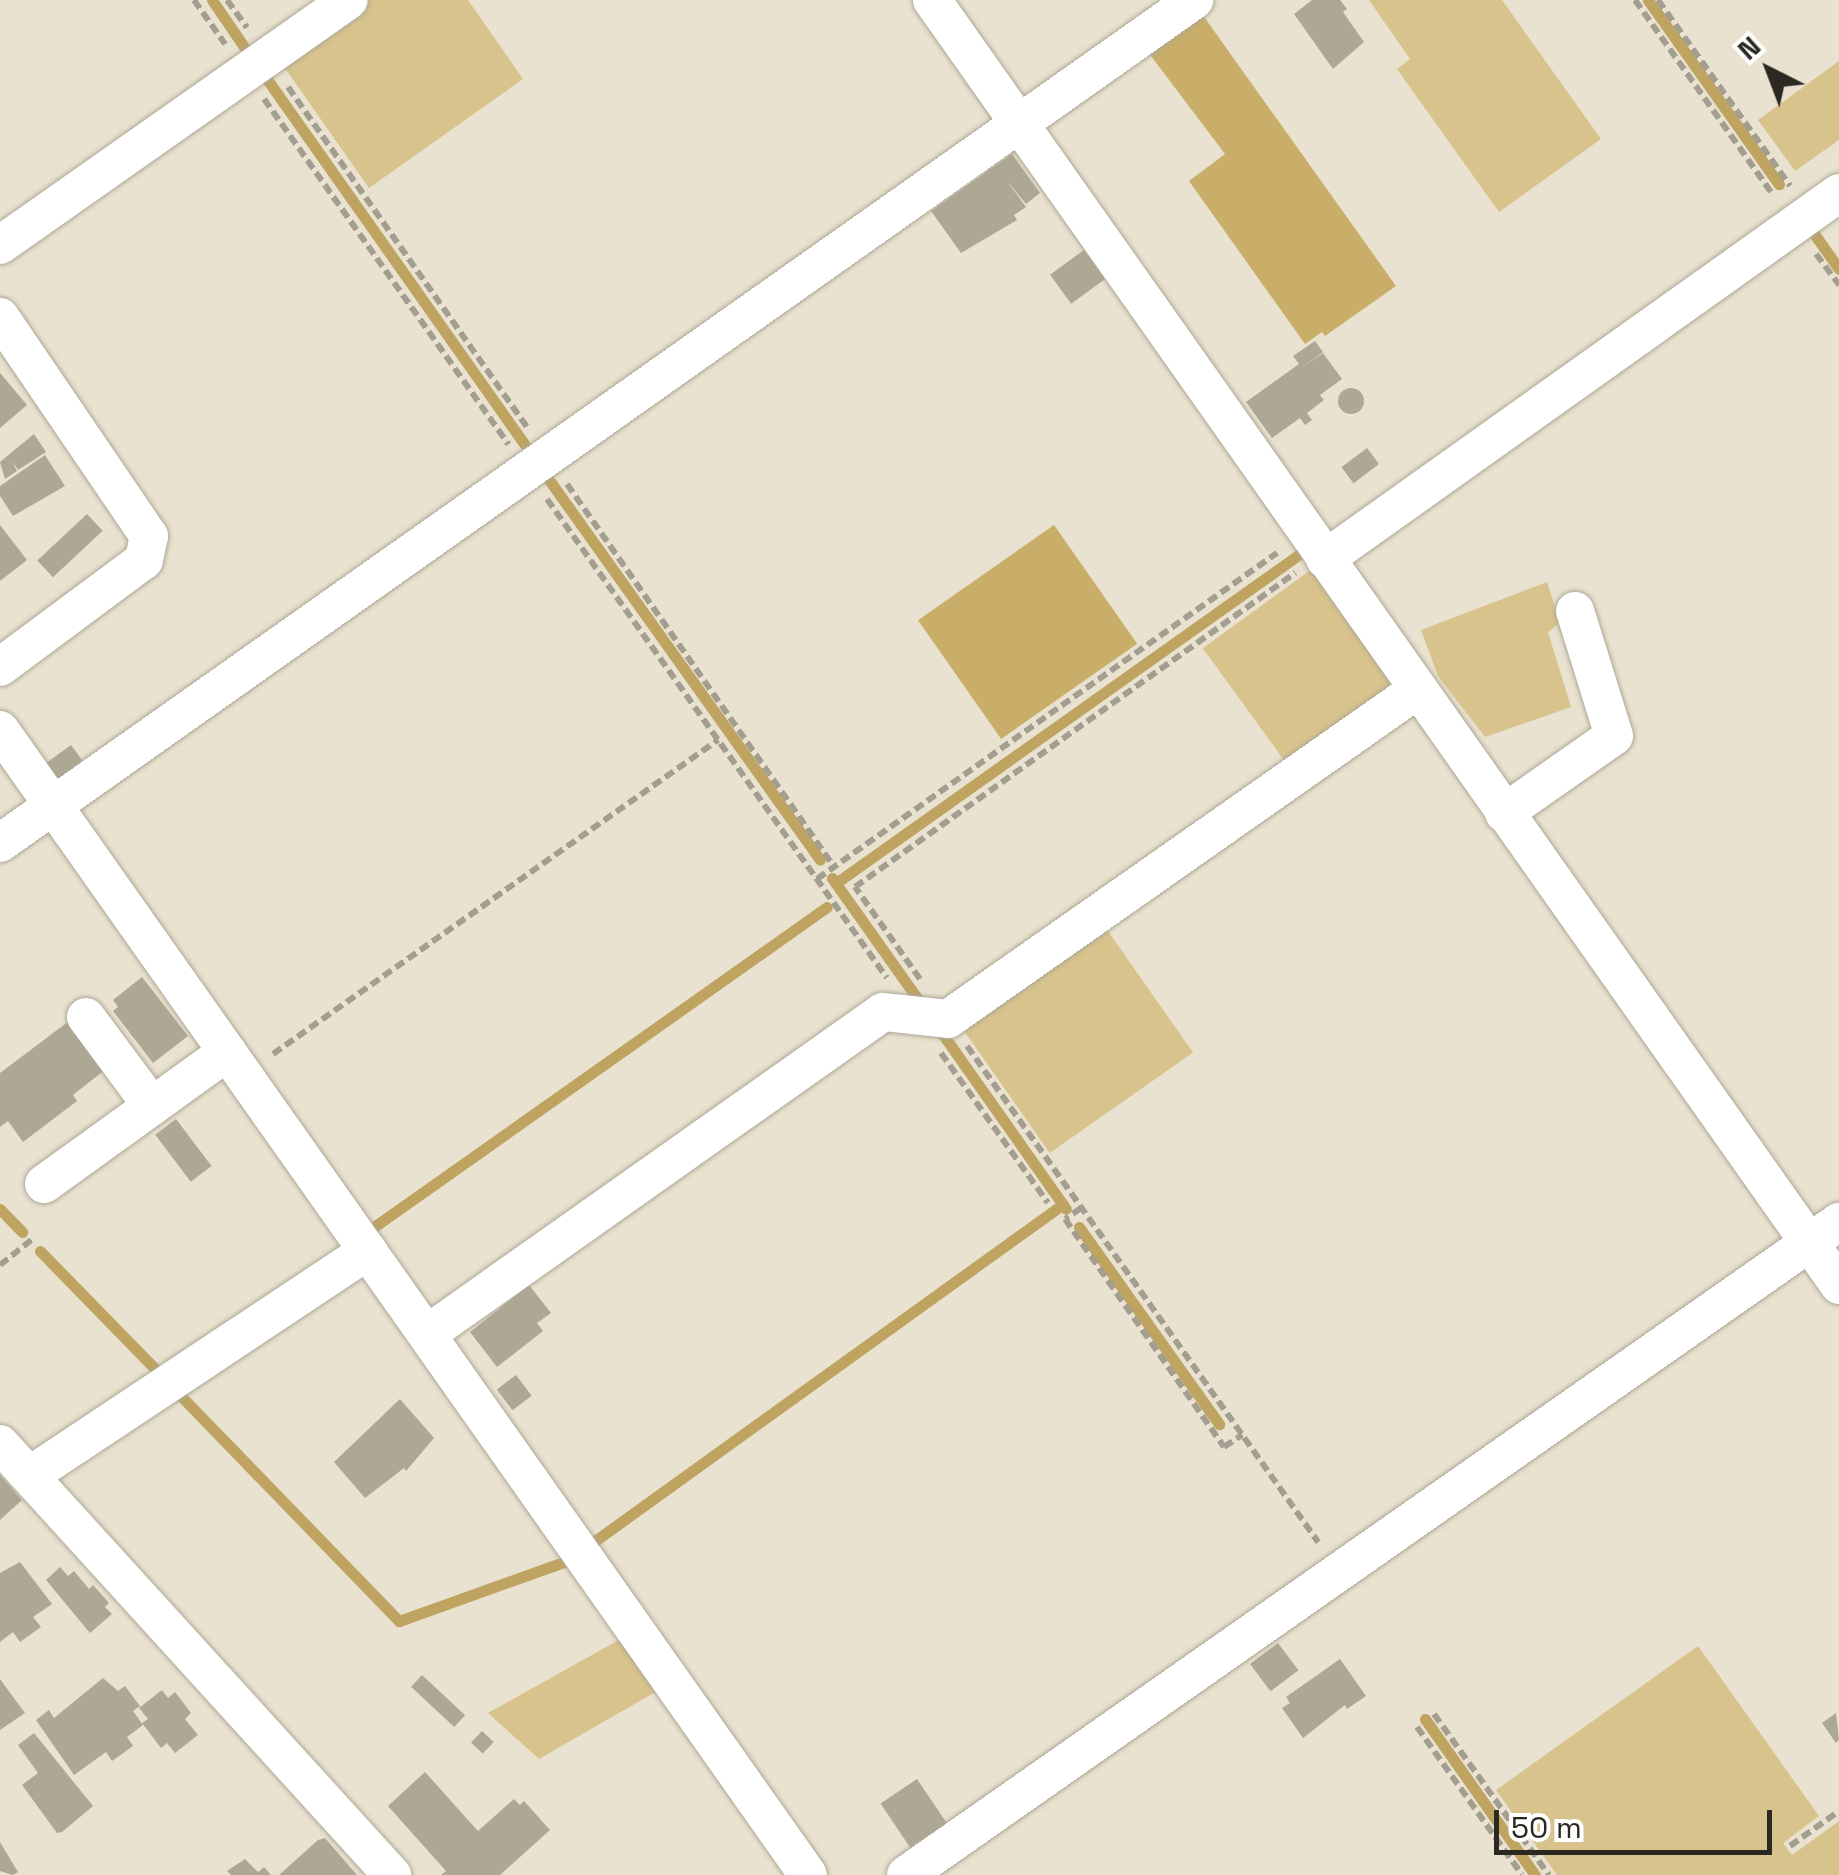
<!DOCTYPE html>
<html>
<head>
<meta charset="utf-8">
<style>
  body { margin:0 }
  #map { position:relative; width:1839px; height:1875px; overflow:hidden; background:#e9e2d0; font-family:"Space Grotesk",sans-serif }
  div>[style] { position:absolute }
  .green>* { inset:0; background:#d8c38c; transform-origin:0 0 }
  .forest>* { inset:0; background:#c8ae69; transform-origin:0 0 }
  .stream>* { height:11px; margin:-5.5px; padding:0 5.5px; transform-origin:5.5px; border-radius:5.5px; background:#bea460 }
  .building>* { inset:0; background:#ada795; transform-origin:0 0 }
  .round { border-radius:50% }
  .path>* { height:6px; margin-top:-3px; transform-origin:0; background:repeating-linear-gradient(90deg,#a49e90 0 10px,transparent 0 15px) }
  .roads { filter:drop-shadow(0 0 2px #aea896) drop-shadow(0 0 2px #aea896) }
  .minor>* { height:38px; margin:-19px; padding:0 19px; transform-origin:19px; border-radius:19px; background:#fff }
  span { translate:-50% -50%; white-space:nowrap; text-align:center; line-height:1.15; -webkit-text-stroke:8px #fff; paint-order:stroke }
  .north { position:absolute; left:1719px; top:20px; width:100px; height:100px; -webkit-text-stroke:8px #fff; paint-order:stroke; rotate:318deg; font-size:28px; font-weight:700; line-height:40px; text-align:center; color:#2b2821 }
  .north::after { content:''; display:block; margin:auto; width:35px; height:45px; background:#2b2821; clip-path:polygon(50% 0,100% 100%,50% 72%,0 100%) }
  .scale { position:absolute; left:1494px; top:1810px; width:278px; height:45px; box-sizing:border-box; border:5px solid #2b2821; border-top:0; padding-left:12px; font-size:30px; line-height:35px; white-space:nowrap; color:#2b2821; -webkit-text-stroke:8px #fff; paint-order:stroke }
</style>
</head>
<body>
<div id="map">
  <div class="green">
    <div style="clip-path:polygon(366px 0,468px 0,523px 79px,369px 188px,280px 61px)"></div>
    <div style="clip-path:polygon(1369px 0,1502px 0,1601px 139px,1499px 212px,1397px 69px,1410px 59px)"></div>
    <div style="clip-path:polygon(1839px 61px,1839px 140px,1795px 171px,1758px 120px)"></div>
    <div style="left:1312px;top:569px;width:142px;height:135px;rotate:54deg"></div>
    <div style="clip-path:polygon(1547px 582px,1560px 623px,1548px 632px,1571px 707px,1485px 737px,1438px 676px,1421px 630px)"></div>
    <div style="left:1103px;top:924px;width:157px;height:175px;rotate:55deg"></div>
    <div style="clip-path:polygon(626px 1636px,664px 1687px,539px 1759px,488px 1713px)"></div>
    <div style="clip-path:polygon(1698px 1646px,1819px 1816px,1783px 1843px,1792px 1855px,1839px 1821px,1839px 1875px,1557px 1875px,1496px 1790px)"></div>
  </div>
  <div class="forest">
    <div style="clip-path:polygon(1202px 14px,1396px 286px,1325px 336px,1322px 332px,1305px 344px,1189px 181px,1225px 154px,1148px 52px)"></div>
    <div style="left:1054px;top:525px;width:145px;height:166px;rotate:55deg"></div>
  </div>
  <div class="stream">
    <div style="left:212px;top:0;width:65px;rotate:55.6deg"></div>
    <div style="left:1648px;top:0;width:226px;rotate:54.6deg"></div>
    <div style="left:264px;top:75px;width:451px;rotate:54.8deg"></div>
    <div style="left:1810px;top:228px;width:50px;rotate:54.7deg"></div>
    <div style="left:547px;top:477px;width:470px;rotate:54.5deg"></div>
    <div style="left:832px;top:878px;width:159px;rotate:54.7deg"></div>
    <div style="left:836px;top:883px;width:570px;rotate:-35.36deg"></div>
    <div style="left:939px;top:1029px;width:220px;rotate:54.8deg"></div>
    <div style="left:0;top:1209px;width:32px;rotate:46deg"></div>
    <div style="left:1079px;top:1227px;width:242px;rotate:54.6deg"></div>
    <div style="left:371px;top:1229px;width:558px;rotate:-35.23deg"></div>
    <div style="left:40px;top:1251px;width:176px;rotate:45.7deg"></div>
    <div style="left:178px;top:1393px;width:318px;rotate:45.9deg"></div>
    <div style="left:399px;top:1621px;width:178px;rotate:-19.7deg"></div>
    <div style="left:592px;top:1543px;width:580px;rotate:-35.74deg"></div>
    <div style="left:1425px;top:1719px;width:191px;rotate:54.8deg"></div>
  </div>
  <div class="building">
    <div style="clip-path:polygon(1312px 0,1340px 0,1347px 9px,1343px 12px,1364px 42px,1333px 69px,1294px 14px)"></div>
    <div style="clip-path:polygon(1012px 154px,1040px 193px,1026px 204px,1007px 181px,1026px 207px,1014px 215px,1017px 220px,961px 253px,931px 211px)"></div>
    <div style="left:1084px;top:250px;width:36px;height:42px;rotate:54deg"></div>
    <div style="clip-path:polygon(1315px 341px,1323px 352px,1301px 368px,1323px 353px,1342px 379px,1320px 395px,1324px 400px,1307px 413px,1312px 420px,1305px 425px,1300px 418px,1272px 438px,1246px 402px,1299px 364px,1293px 356px)"></div>
    <div style="clip-path:polygon(0 373px,27px 405px,0 428px)"></div>
    <div class="round" style="left:1338px;top:388px;width:26px;height:26px"></div>
    <div style="clip-path:polygon(34px 434px,46px 452px,18px 470px,12px 461px,17px 471px,5px 479px,0 462px)"></div>
    <div style="left:1367px;top:448px;width:20px;height:32px;rotate:53deg"></div>
    <div style="clip-path:polygon(45px 455px,65px 486px,13px 516px,0 496px,0 486px)"></div>
    <div style="left:87px;top:514px;width:23px;height:68px;rotate:47deg"></div>
    <div style="clip-path:polygon(0 525px,27px 560px,0 581px)"></div>
    <div style="left:71px;top:745px;width:24px;height:32px;rotate:54deg"></div>
    <div style="clip-path:polygon(142px 977px,188px 1036px,153px 1063px,113px 1011px,118px 1007px,113px 1000px)"></div>
    <div style="clip-path:polygon(69px 1021px,106px 1069px,73px 1095px,77px 1101px,23px 1142px,8px 1121px,0 1127px,0 1073px)"></div>
    <div style="left:176px;top:1119px;width:59px;height:26px;rotate:53deg"></div>
    <div style="clip-path:polygon(529px 1285px,551px 1313px,537px 1323px,543px 1331px,497px 1367px,470px 1332px)"></div>
    <div style="left:516px;top:1375px;width:26px;height:24px;rotate:53deg"></div>
    <div style="clip-path:polygon(400px 1399px,434px 1438px,406px 1471px,404px 1468px,365px 1498px,334px 1462px)"></div>
    <div style="clip-path:polygon(0 1475px,22px 1500px,0 1520px)"></div>
    <div style="clip-path:polygon(20px 1562px,52px 1604px,33px 1617px,41px 1627px,20px 1642px,13px 1632px,0 1642px,0 1573px)"></div>
    <div style="clip-path:polygon(60px 1567px,68px 1576px,74px 1571px,89px 1589px,93px 1585px,109px 1603px,105px 1607px,112px 1614px,90px 1633px,46px 1580px)"></div>
    <div style="left:1278px;top:1643px;width:34px;height:35px;rotate:53deg"></div>
    <div style="clip-path:polygon(1340px 1659px,1366px 1696px,1347px 1709px,1345px 1705px,1303px 1738px,1282px 1708px,1290px 1703px,1286px 1697px)"></div>
    <div style="left:422px;top:1675px;width:59px;height:16px;rotate:43deg"></div>
    <div style="clip-path:polygon(103px 1678px,118px 1691px,125px 1686px,140px 1706px,133px 1711px,143px 1725px,127px 1737px,133px 1746px,112px 1761px,106px 1752px,74px 1775px,36px 1720px,49px 1710px,54px 1718px)"></div>
    <div style="clip-path:polygon(0 1679px,25px 1713px,0 1730px)"></div>
    <div style="clip-path:polygon(162px 1690px,168px 1698px,175px 1692px,191px 1713px,185px 1719px,198px 1735px,175px 1753px,167px 1743px,161px 1748px,142px 1723px,148px 1719px,139px 1708px)"></div>
    <div style="clip-path:polygon(1836px 1713px,1839px 1740px,1836px 1743px,1822px 1723px)"></div>
    <div style="left:482px;top:1731px;width:16px;height:16px;rotate:43deg"></div>
    <div style="clip-path:polygon(34px 1733px,93px 1806px,62px 1832px,57px 1833px,22px 1785px,38px 1773px,18px 1745px)"></div>
    <div style="clip-path:polygon(425px 1772px,478px 1831px,514px 1799px,520px 1805px,524px 1801px,550px 1830px,500px 1875px,441px 1875px,446px 1871px,388px 1806px)"></div>
    <div style="left:917px;top:1779px;width:53px;height:44px;rotate:56deg"></div>
    <div style="clip-path:polygon(325px 1838px,357px 1875px,279px 1875px,318px 1840px)"></div>
    <div style="clip-path:polygon(0 1842px,18px 1872px,13px 1875px,0 1871px)"></div>
    <div style="clip-path:polygon(245px 1859px,258px 1872px,264px 1867px,271px 1875px,231px 1875px,227px 1871px)"></div>
  </div>
  <div class="path">
    <div style="left:194px;top:0;width:54px;rotate:54.8deg"></div>
    <div style="left:227px;top:0;width:34px;rotate:54deg"></div>
    <div style="left:1635px;top:0;width:239px;rotate:54.7deg"></div>
    <div style="left:1658px;top:0;width:228px;rotate:54.6deg"></div>
    <div style="left:288px;top:87px;width:418px;rotate:54.9deg"></div>
    <div style="left:264px;top:99px;width:423px;rotate:54.7deg"></div>
    <div style="left:1816px;top:254px;width:39px;rotate:53deg"></div>
    <div style="left:567px;top:484px;width:467px;rotate:55.1deg"></div>
    <div style="left:547px;top:499px;width:587px;rotate:54.63deg"></div>
    <div style="left:817px;top:879px;width:564px;rotate:-35.33deg"></div>
    <div style="left:920px;top:979px;width:113px;rotate:-125.2deg"></div>
    <div style="left:855px;top:887px;width:541px;rotate:-35.51deg"></div>
    <div style="left:967px;top:1046px;width:608px;rotate:54.71deg"></div>
    <div style="left:941px;top:1053px;width:184px;rotate:54.5deg"></div>
    <div style="left:273px;top:1054px;width:545px;rotate:-35.21deg"></div>
    <div style="left:1081px;top:1208px;width:19px;rotate:145deg"></div>
    <div style="left:1065px;top:1219px;width:278px;rotate:55.1deg"></div>
    <div style="left:1224px;top:1447px;width:22px;rotate:-34deg"></div>
    <div style="left:0;top:1265px;width:45px;rotate:-38.7deg"></div>
    <div style="left:1434px;top:1714px;width:198px;rotate:54.5deg"></div>
    <div style="left:1417px;top:1727px;width:181px;rotate:54.6deg"></div>
    <div style="left:1790px;top:1846px;width:60px;rotate:-35.5deg"></div>
  </div>
  <div class="roads">
    <div class="minor">
      <div style="left:932px;top:0;width:1573px;rotate:54.78deg"></div>
      <div style="left:0;top:245px;width:426px;rotate:-35.1deg"></div>
      <div style="left:0;top:317px;width:265px;rotate:55.8deg"></div>
      <div style="left:149px;top:536px;width:25px;rotate:102deg"></div>
      <div style="left:144px;top:560px;width:179px;rotate:143.4deg"></div>
      <div style="left:1325px;top:559px;width:631px;rotate:-35.45deg"></div>
      <div style="left:0;top:730px;width:1401px;rotate:54.79deg"></div>
      <div style="left:1504px;top:813px;width:134px;rotate:-35deg"></div>
      <div style="left:1614px;top:736px;width:131px;rotate:-107.3deg"></div>
      <div style="left:0;top:843px;width:1462px;rotate:-35.22deg"></div>
      <div style="left:86px;top:1017px;width:111px;rotate:53.4deg"></div>
      <div style="left:44px;top:1184px;width:226px;rotate:-35.8deg"></div>
      <div style="left:427px;top:1334px;width:558px;rotate:-35.23deg"></div>
      <div style="left:883px;top:1012px;width:65px;rotate:6.1deg"></div>
      <div style="left:948px;top:1019px;width:573px;rotate:-35.05deg"></div>
      <div style="left:0;top:1444px;width:583px;rotate:47.71deg"></div>
      <div style="left:29px;top:1476px;width:407px;rotate:-33.6deg"></div>
      <div style="left:906px;top:1875px;width:1139px;rotate:-34.99deg"></div>
    </div>
  </div>
  <div class="north">N</div>
  <div class="scale">50 m</div>
</div>
</body>
</html>
